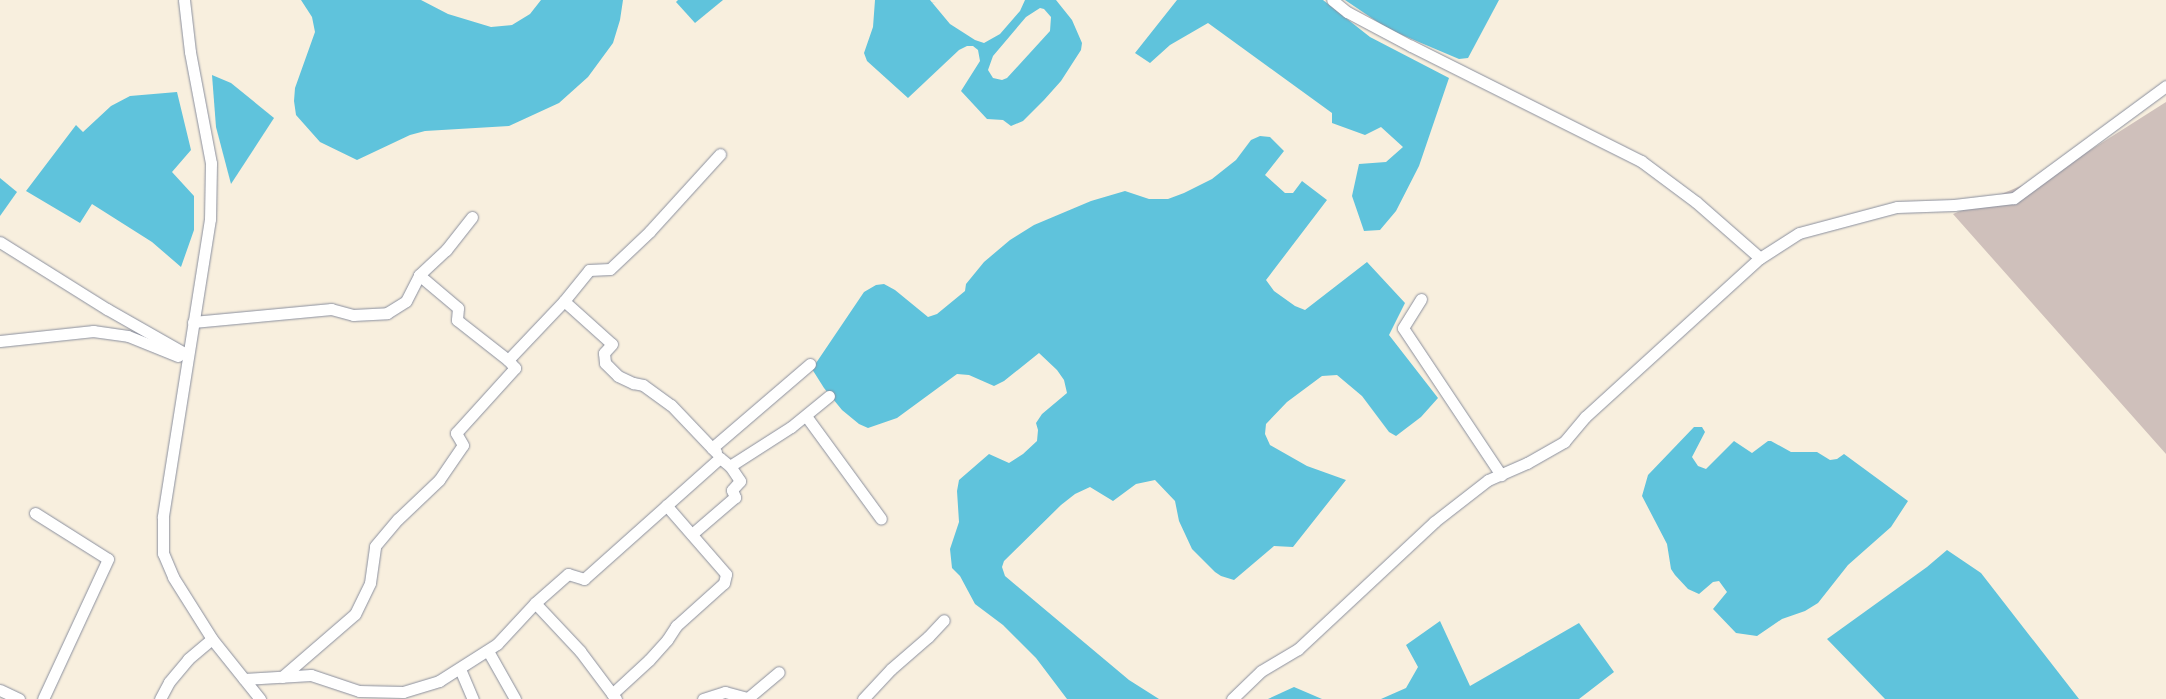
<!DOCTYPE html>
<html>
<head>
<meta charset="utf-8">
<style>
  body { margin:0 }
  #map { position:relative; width:2166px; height:699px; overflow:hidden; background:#f8efde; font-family:Caveat,sans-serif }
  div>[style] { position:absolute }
  .industrial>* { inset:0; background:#cfc0bb }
  .water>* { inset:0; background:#5fc3dc }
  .roads { filter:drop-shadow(0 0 1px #8a8f9e) drop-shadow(0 0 1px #8a8f9e) }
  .street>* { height:11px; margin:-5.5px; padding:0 5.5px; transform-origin:5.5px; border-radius:5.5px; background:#fff }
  span { translate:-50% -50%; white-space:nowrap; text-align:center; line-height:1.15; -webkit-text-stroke:4.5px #fdfcf7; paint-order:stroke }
</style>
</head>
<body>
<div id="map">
  <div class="industrial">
    <div style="clip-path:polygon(2166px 102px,2166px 454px,1953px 214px,2059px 170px)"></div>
  </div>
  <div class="water">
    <div style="clip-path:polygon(301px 0,421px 0,448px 14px,491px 27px,512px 25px,530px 14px,541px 0,623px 0,620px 20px,613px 43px,588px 77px,559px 103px,509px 126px,425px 131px,410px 135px,357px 160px,320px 142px,296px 115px,294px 101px,295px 88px,315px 32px,312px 17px)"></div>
    <div style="clip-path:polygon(678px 0,723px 0,695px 23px,676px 2px)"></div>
    <div style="clip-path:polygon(evenodd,875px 0,930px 0,950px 24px,975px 40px,984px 43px,1000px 34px,1020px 11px,1025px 0,1056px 0,1072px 20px,1082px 43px,1081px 50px,1061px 81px,1044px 100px,1023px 121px,1011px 126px,1003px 120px,987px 119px,961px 91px,980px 61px,978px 50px,973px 46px,967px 46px,959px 50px,908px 98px,867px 61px,864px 53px,873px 27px,875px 0,1040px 8px,1044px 9px,1051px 17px,1050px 31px,1007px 78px,1002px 80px,993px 78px,988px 70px,993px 56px,1026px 17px,1040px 8px)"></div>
    <div style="clip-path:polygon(1177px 0,1323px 0,1370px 37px,1449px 78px,1419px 166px,1396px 211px,1380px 230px,1364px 231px,1352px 196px,1359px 164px,1386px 162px,1403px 147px,1381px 127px,1365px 135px,1332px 123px,1332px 113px,1208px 23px,1170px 45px,1150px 63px,1135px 53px)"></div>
    <div style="clip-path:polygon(1345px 0,1499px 0,1468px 58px,1459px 59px,1388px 29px)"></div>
    <div style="clip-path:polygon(212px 75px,231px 83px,274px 118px,231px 184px,216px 127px)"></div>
    <div style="clip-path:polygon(177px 92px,191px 150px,172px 172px,194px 196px,194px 230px,181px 267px,152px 242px,92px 204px,80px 223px,26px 191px,76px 125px,83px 132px,111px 106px,130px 96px)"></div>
    <div style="clip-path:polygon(1260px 136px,1270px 137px,1284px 151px,1265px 175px,1285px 193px,1293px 193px,1302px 181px,1327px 200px,1266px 280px,1274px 291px,1295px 306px,1305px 310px,1367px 262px,1405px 303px,1389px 335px,1438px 398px,1421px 417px,1396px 436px,1389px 432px,1362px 396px,1337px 375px,1322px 376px,1287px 402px,1266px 424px,1265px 434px,1270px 445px,1307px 466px,1346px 480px,1293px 547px,1274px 546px,1234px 580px,1221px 576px,1215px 572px,1192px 549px,1179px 521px,1175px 501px,1155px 480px,1136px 484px,1113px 501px,1090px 487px,1075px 494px,1061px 505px,1004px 561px,1002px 567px,1005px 576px,1129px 680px,1159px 699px,1067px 699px,1036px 658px,1003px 625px,975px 604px,960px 576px,952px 568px,950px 549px,959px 522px,957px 491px,959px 480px,989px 454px,1009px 463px,1023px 454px,1037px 441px,1038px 430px,1036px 423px,1042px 414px,1067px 393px,1064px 380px,1057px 370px,1039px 353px,1004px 381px,994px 386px,969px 375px,957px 374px,897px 418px,868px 428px,859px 424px,842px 410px,824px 388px,812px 369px,864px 292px,876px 285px,884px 284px,895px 290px,928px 317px,937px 314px,965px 291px,966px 284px,984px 262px,1010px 240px,1034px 225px,1091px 201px,1125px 191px,1149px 199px,1168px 199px,1184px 193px,1212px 179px,1236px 160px,1251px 140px)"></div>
    <div style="clip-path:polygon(0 178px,17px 192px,0 216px)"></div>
    <div style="clip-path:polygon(1694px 427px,1702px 427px,1705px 432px,1692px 457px,1698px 466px,1706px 469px,1734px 441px,1752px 453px,1768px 441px,1771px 441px,1791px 452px,1817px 452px,1830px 460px,1837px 459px,1844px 454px,1908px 501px,1891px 527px,1848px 565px,1818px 603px,1805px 611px,1782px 619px,1757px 636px,1736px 633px,1713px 609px,1727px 592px,1719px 581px,1713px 582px,1699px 594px,1688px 589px,1675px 575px,1671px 569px,1667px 544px,1642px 496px,1648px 475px)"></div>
    <div style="clip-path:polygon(1947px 550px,1981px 573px,2079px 699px,1885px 699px,1827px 639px,1927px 567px)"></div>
    <div style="clip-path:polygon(1440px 621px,1470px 686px,1579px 623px,1614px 672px,1579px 699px,1381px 699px,1406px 688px,1418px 667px,1406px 645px)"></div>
    <div style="clip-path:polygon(1294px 687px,1322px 699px,1268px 699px)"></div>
  </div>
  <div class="roads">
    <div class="street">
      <div style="left:184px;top:0;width:52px;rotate:83.4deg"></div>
      <div style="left:190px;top:52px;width:113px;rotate:79.3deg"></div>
      <div style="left:211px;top:163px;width:56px;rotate:91deg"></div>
      <div style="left:210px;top:219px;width:302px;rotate:99deg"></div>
      <div style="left:163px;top:517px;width:36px;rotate:90deg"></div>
      <div style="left:163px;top:553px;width:26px;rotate:67deg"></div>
      <div style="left:173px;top:577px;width:73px;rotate:57.8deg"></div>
      <div style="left:212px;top:639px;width:77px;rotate:51.3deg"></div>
      <div style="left:0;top:242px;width:126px;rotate:32.1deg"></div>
      <div style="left:107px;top:309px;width:93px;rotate:29.6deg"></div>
      <div style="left:1760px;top:258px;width:46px;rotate:-32.7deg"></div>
      <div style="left:1799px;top:233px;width:101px;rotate:-14.9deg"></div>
      <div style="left:1897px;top:207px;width:57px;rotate:-2deg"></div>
      <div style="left:1954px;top:205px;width:60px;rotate:-6.7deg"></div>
      <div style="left:2014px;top:198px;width:189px;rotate:-36.4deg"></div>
      <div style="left:419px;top:275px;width:51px;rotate:40.2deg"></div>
      <div style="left:458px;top:308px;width:12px;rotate:95deg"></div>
      <div style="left:457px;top:320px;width:65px;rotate:38.1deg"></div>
      <div style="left:1421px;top:299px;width:34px;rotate:122deg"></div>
      <div style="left:1403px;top:328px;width:177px;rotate:56.3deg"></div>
      <div style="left:564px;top:301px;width:64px;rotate:41.9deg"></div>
      <div style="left:612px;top:344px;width:12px;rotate:132deg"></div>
      <div style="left:604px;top:353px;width:10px;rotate:84deg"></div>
      <div style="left:605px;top:363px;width:18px;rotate:45deg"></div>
      <div style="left:618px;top:376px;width:17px;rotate:25deg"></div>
      <div style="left:633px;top:383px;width:10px;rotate:11deg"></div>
      <div style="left:643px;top:385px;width:34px;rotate:36deg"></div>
      <div style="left:671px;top:405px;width:59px;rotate:46.4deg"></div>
      <div style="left:193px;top:322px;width:139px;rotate:-5.4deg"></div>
      <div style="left:331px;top:309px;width:23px;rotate:15deg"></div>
      <div style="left:353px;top:315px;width:34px;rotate:-3deg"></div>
      <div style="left:387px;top:313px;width:22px;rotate:-32deg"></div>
      <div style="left:406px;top:301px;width:29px;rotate:-63deg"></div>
      <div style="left:419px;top:275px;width:37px;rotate:-43deg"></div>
      <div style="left:446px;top:250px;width:42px;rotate:-51.8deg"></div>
      <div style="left:0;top:341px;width:94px;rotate:-6.1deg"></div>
      <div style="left:93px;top:331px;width:35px;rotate:8deg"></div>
      <div style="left:128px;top:336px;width:54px;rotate:21.8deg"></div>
      <div style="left:806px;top:416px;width:127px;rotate:53.9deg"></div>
      <div style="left:716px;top:452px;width:6px;rotate:-135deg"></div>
      <div style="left:712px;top:448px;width:129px;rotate:-40.6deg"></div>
      <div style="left:730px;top:466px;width:72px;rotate:-32.6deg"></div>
      <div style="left:791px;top:427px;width:49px;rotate:-39.2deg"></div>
      <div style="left:35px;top:513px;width:86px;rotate:32.2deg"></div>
      <div style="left:108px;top:559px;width:154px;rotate:114.9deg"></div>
      <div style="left:535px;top:603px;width:66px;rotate:46.8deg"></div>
      <div style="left:580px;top:651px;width:60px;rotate:53.1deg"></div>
      <div style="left:488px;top:651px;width:55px;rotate:60.6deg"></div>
      <div style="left:460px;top:669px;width:33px;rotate:67deg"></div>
      <div style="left:282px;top:677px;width:96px;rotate:-40.8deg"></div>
      <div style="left:355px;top:614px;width:34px;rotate:-64deg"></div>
      <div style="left:370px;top:583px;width:37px;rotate:-82deg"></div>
      <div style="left:375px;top:546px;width:35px;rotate:-50deg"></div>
      <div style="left:398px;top:519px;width:57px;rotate:-43.6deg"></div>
      <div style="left:439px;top:480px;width:42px;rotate:-55.6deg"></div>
      <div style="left:463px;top:445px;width:14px;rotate:-120deg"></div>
      <div style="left:456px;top:433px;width:88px;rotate:-47.8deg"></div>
      <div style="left:515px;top:368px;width:11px;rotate:-131deg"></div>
      <div style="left:508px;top:360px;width:81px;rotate:-46.5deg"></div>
      <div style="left:564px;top:301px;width:40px;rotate:-51deg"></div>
      <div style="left:589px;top:270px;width:21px;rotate:-3deg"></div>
      <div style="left:610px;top:269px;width:55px;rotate:-43.5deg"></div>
      <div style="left:650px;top:231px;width:104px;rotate:-47.7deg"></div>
      <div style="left:244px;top:679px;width:67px;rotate:-3.4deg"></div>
      <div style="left:311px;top:675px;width:51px;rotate:18.4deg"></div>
      <div style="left:359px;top:691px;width:44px;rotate:1.3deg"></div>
      <div style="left:403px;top:692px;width:38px;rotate:-17deg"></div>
      <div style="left:439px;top:681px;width:69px;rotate:-32.5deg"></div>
      <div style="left:497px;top:644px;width:56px;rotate:-47.2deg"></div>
      <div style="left:535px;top:603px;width:44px;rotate:-41.3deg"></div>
      <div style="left:568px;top:574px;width:17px;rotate:17deg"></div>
      <div style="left:584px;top:579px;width:182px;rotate:-41.7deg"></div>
      <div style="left:720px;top:458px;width:13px;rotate:39deg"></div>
      <div style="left:730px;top:466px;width:18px;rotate:56deg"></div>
      <div style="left:740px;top:481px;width:12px;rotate:132deg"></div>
      <div style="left:732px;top:490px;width:8px;rotate:67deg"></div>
      <div style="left:735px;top:497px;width:57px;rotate:139.3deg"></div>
      <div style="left:0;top:690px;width:21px;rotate:25deg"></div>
      <div style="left:612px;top:694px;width:50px;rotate:-42.6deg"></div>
      <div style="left:649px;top:660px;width:27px;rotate:-48deg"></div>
      <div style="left:667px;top:640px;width:17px;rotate:-57deg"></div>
      <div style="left:676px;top:626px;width:64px;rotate:-41.9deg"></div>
      <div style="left:724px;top:583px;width:9px;rotate:-77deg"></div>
      <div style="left:726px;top:574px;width:91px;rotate:-131deg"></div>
      <div style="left:160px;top:699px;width:19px;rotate:-62deg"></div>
      <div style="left:169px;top:682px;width:30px;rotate:-50deg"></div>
      <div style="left:188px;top:659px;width:31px;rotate:-40deg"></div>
      <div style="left:703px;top:699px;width:23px;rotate:-18deg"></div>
      <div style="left:725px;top:692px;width:24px;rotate:15deg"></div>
      <div style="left:748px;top:698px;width:40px;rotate:-40deg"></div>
      <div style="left:863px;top:699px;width:41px;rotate:-47deg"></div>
      <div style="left:891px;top:669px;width:49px;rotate:-40.9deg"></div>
      <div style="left:928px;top:637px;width:23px;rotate:-47deg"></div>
      <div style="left:1232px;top:699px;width:40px;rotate:-44deg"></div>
      <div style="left:1261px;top:671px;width:43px;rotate:-30.7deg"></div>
      <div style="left:1298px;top:649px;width:186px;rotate:-43deg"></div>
      <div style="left:1434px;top:522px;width:68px;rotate:-37.9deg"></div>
      <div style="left:1488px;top:480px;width:43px;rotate:-23.6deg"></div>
      <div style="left:1527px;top:463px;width:43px;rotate:-29.6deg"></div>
      <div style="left:1564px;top:442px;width:33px;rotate:-50deg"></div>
      <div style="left:1585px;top:417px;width:236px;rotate:-42.3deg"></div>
      <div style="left:1760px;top:258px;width:85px;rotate:-138.8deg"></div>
      <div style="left:1696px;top:202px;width:69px;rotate:-143.3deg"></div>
      <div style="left:1641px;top:161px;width:257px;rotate:-153.4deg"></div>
      <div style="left:1411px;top:46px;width:72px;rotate:-152deg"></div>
      <div style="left:1347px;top:12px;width:19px;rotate:-141deg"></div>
    </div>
  </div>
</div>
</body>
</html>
